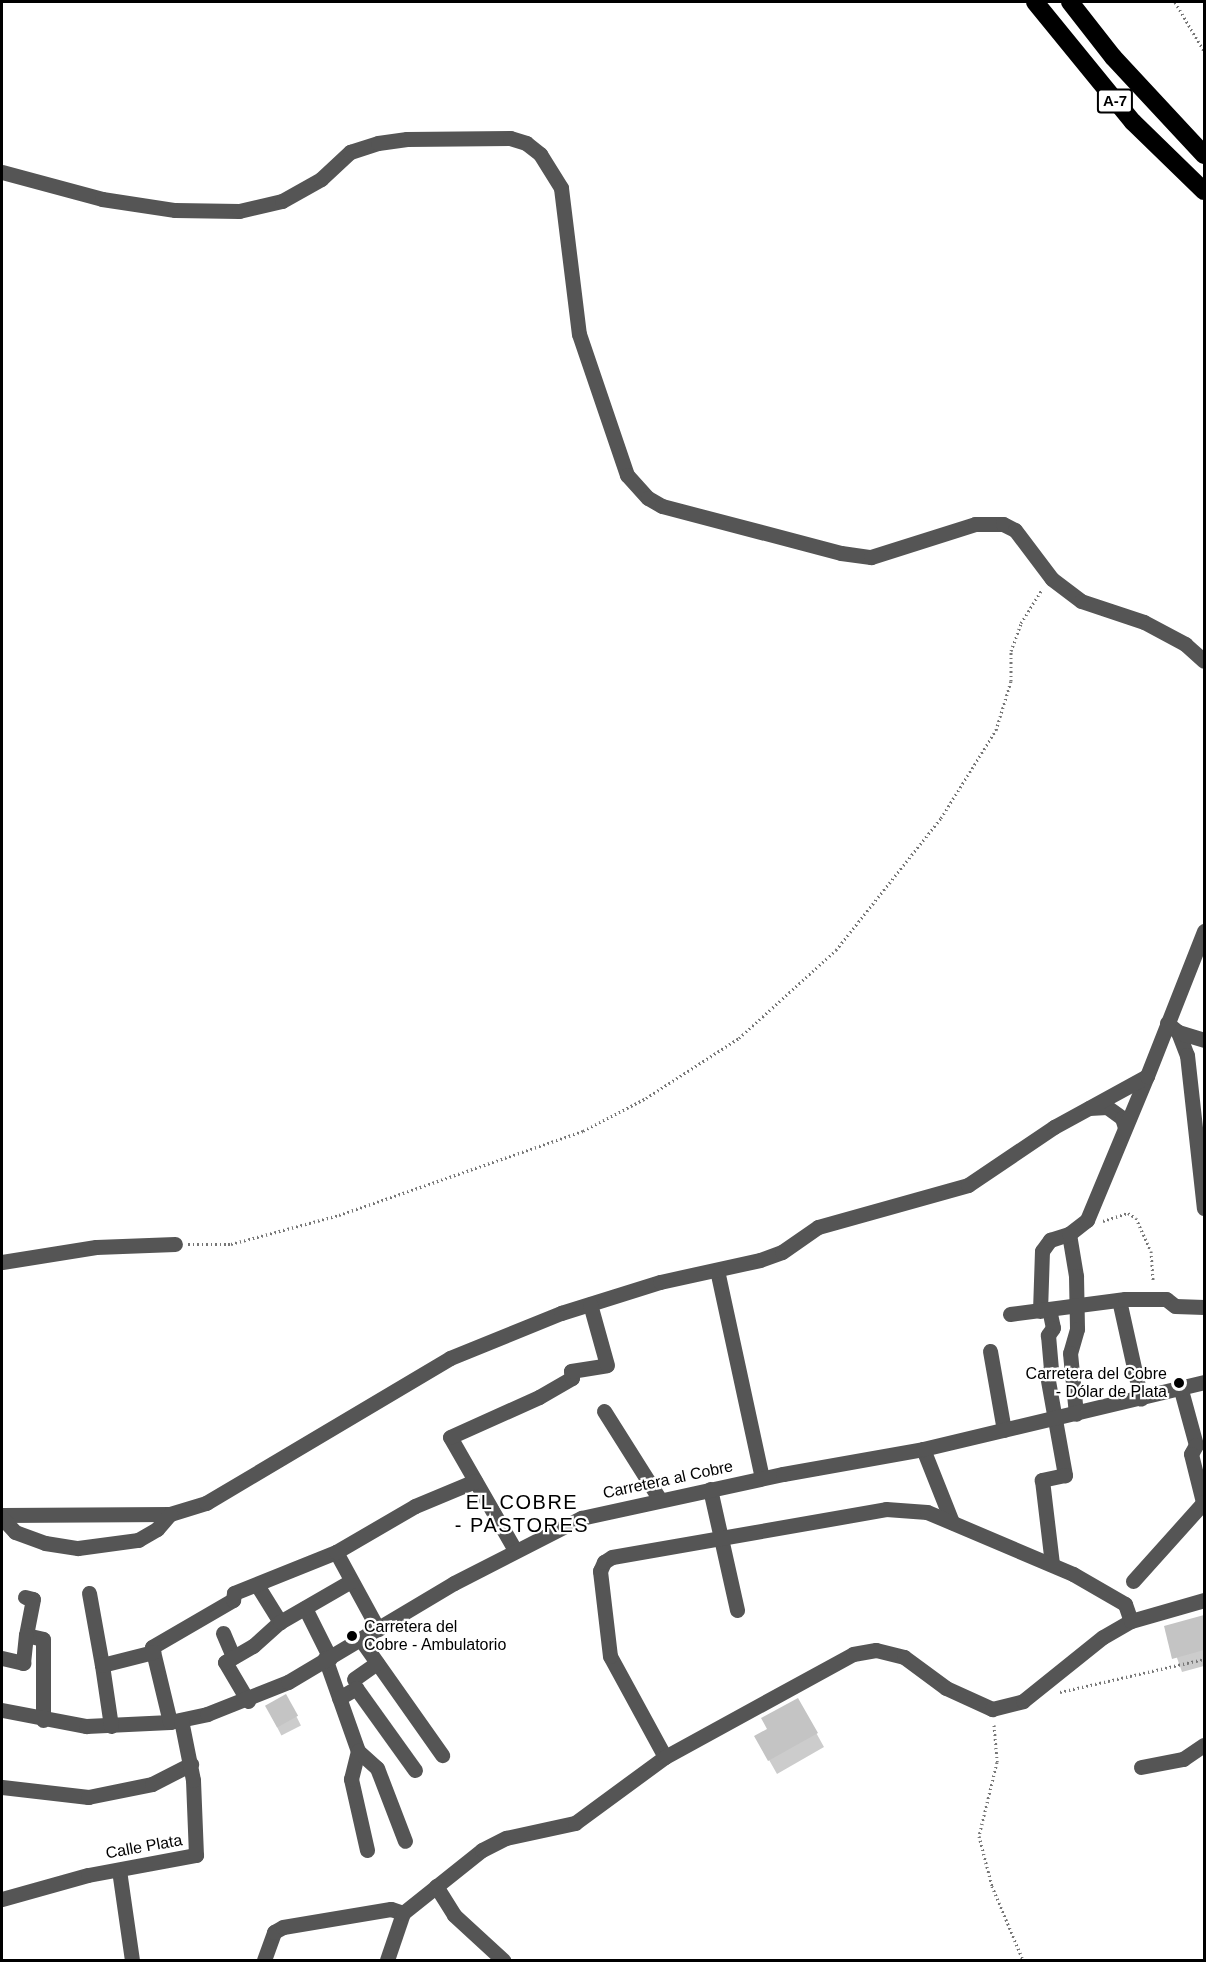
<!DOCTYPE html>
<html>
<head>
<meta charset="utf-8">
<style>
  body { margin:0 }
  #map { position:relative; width:1206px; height:1962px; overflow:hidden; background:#fff; font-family:Helvetica,sans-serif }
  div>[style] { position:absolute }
  .shadow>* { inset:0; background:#0003; transform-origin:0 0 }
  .building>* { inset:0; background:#c4c4c4; transform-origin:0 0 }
  .path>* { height:3px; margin-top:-1.5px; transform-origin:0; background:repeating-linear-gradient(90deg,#777 0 1.5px,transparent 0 4.5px) }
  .minor>* { height:15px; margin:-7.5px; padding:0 7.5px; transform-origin:7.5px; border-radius:7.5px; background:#555 }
  .highway>* { height:18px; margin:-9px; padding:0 9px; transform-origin:9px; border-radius:9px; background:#000 }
  .dots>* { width:16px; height:16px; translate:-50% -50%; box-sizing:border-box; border:3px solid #fff; border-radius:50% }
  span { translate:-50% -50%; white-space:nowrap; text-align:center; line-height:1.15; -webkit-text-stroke:4.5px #fff; paint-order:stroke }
  .shield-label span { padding:2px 4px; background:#fff; border:2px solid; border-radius:4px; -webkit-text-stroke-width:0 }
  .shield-label { font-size:15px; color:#000; font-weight:700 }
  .poi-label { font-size:16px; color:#000 }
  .right { translate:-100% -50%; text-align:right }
  .left { translate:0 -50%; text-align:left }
  .street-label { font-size:16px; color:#000 }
  .quarter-label { font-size:20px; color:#000; letter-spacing:1.5px }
  .frame { position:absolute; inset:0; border:3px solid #000; pointer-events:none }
</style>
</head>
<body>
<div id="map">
  <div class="shadow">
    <div style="clip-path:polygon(1204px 1617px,1204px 1666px,1182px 1672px,1166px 1627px)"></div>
    <div style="left:286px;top:1696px;width:33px;height:22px;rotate:63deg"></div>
    <div style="clip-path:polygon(798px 1700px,824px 1747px,777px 1774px,756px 1737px,769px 1729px)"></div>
  </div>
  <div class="building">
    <div style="clip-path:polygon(1204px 1615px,1204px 1650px,1172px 1659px,1164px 1626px)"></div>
    <div style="left:286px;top:1694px;width:25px;height:24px;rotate:61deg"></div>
    <div style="clip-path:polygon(798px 1698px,818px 1733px,768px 1761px,754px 1736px,767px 1729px,761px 1718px)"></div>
  </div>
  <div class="path">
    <div style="left:1175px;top:2px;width:57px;rotate:59.4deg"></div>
    <div style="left:1103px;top:1221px;width:26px;rotate:-18deg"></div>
    <div style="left:1128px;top:1213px;width:9px;rotate:32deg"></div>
    <div style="left:1136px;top:1218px;width:36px;rotate:66deg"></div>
    <div style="left:1151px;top:1251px;width:31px;rotate:86deg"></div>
    <div style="left:188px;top:1244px;width:43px"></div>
    <div style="left:231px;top:1244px;width:112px;rotate:-15deg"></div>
    <div style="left:339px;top:1215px;width:258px;rotate:-19deg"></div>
    <div style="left:583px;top:1131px;width:71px;rotate:-27.6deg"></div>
    <div style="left:646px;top:1098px;width:111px;rotate:-32.8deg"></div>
    <div style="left:739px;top:1038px;width:131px;rotate:-42.2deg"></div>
    <div style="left:836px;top:950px;width:169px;rotate:-51.5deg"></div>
    <div style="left:941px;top:818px;width:104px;rotate:-58deg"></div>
    <div style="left:996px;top:730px;width:51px;rotate:-73deg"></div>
    <div style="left:1011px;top:681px;width:30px;rotate:-90deg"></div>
    <div style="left:1011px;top:651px;width:30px;rotate:-70deg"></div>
    <div style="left:1021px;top:623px;width:40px;rotate:-58deg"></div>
    <div style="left:1060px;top:1692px;width:148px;rotate:-12.9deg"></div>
    <div style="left:994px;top:1725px;width:37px;rotate:85deg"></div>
    <div style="left:997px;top:1762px;width:76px;rotate:103.7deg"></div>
    <div style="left:979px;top:1836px;width:52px;rotate:75.4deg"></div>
    <div style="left:992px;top:1886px;width:80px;rotate:67.3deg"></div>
  </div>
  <div class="minor">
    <div style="left:2px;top:172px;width:104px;rotate:15.1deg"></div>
    <div style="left:102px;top:199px;width:74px;rotate:8.6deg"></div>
    <div style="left:175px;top:210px;width:64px;rotate:0.9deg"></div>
    <div style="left:239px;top:211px;width:44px;rotate:-13.1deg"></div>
    <div style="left:282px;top:201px;width:45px;rotate:-29.4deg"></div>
    <div style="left:321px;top:179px;width:40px;rotate:-43deg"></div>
    <div style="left:350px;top:152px;width:29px;rotate:-18deg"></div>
    <div style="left:378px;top:143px;width:29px;rotate:-8deg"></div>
    <div style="left:407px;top:139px;width:103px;rotate:-0.6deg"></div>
    <div style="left:510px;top:138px;width:17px;rotate:17deg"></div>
    <div style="left:526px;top:143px;width:18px;rotate:38deg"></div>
    <div style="left:540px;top:154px;width:40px;rotate:58deg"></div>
    <div style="left:561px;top:188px;width:147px;rotate:83deg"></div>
    <div style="left:579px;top:334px;width:149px;rotate:71.2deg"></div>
    <div style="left:627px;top:475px;width:31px;rotate:48deg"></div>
    <div style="left:648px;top:498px;width:16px;rotate:30deg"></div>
    <div style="left:662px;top:506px;width:185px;rotate:14.7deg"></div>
    <div style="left:841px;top:553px;width:30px;rotate:8deg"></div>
    <div style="left:871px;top:557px;width:109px;rotate:-17.6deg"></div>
    <div style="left:975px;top:524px;width:28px"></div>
    <div style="left:1003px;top:524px;width:13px;rotate:27deg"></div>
    <div style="left:1015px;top:530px;width:61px;rotate:52.9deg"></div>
    <div style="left:1052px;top:579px;width:36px;rotate:37deg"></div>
    <div style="left:1081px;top:601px;width:66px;rotate:18.4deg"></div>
    <div style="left:1144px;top:622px;width:47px;rotate:28.2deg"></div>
    <div style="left:1185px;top:644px;width:25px;rotate:42deg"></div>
    <div style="left:1167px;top:1023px;width:14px;rotate:39deg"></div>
    <div style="left:1178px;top:1032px;width:25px;rotate:69deg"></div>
    <div style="left:1187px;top:1055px;width:154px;rotate:83.7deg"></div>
    <div style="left:1178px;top:1032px;width:27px;rotate:17deg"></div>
    <div style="left:1089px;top:1108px;width:18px;rotate:-3deg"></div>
    <div style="left:1107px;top:1107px;width:19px;rotate:36deg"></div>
    <div style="left:1122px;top:1118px;width:9px;rotate:72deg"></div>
    <div style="left:1069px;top:1234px;width:43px;rotate:80.5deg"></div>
    <div style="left:1076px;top:1276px;width:53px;rotate:88.9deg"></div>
    <div style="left:1077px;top:1329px;width:25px;rotate:106deg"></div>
    <div style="left:1070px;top:1353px;width:61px;rotate:84.4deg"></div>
    <div style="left:2px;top:1262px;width:95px;rotate:-9.1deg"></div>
    <div style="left:96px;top:1247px;width:79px;rotate:-2.2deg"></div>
    <div style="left:717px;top:1270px;width:213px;rotate:77.8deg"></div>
    <div style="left:1119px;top:1300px;width:101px;rotate:77.5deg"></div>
    <div style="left:1049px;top:1309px;width:19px;rotate:78deg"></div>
    <div style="left:1053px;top:1328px;width:9px;rotate:126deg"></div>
    <div style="left:1048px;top:1335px;width:34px;rotate:85deg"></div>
    <div style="left:1051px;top:1369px;width:7px;rotate:124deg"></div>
    <div style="left:1047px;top:1375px;width:102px;rotate:79.8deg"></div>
    <div style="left:1065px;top:1475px;width:24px;rotate:168deg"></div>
    <div style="left:1042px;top:1480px;width:85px;rotate:83.2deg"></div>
    <div style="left:1040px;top:1311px;width:60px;rotate:-88.1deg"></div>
    <div style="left:1042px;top:1251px;width:14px;rotate:-54deg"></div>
    <div style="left:1050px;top:1240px;width:20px;rotate:-18deg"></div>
    <div style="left:1069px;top:1234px;width:23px;rotate:-38deg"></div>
    <div style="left:1087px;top:1220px;width:156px;rotate:-67.4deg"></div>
    <div style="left:1010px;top:1314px;width:116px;rotate:-7.4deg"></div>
    <div style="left:1125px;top:1299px;width:41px"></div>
    <div style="left:1166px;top:1299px;width:11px;rotate:38deg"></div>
    <div style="left:1175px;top:1306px;width:29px;rotate:2deg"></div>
    <div style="left:990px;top:1351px;width:80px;rotate:80deg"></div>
    <div style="left:1181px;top:1390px;width:57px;rotate:74.7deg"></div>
    <div style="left:1196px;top:1445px;width:10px;rotate:119deg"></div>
    <div style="left:1191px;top:1454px;width:49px;rotate:76deg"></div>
    <div style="left:604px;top:1411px;width:105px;rotate:57.8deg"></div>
    <div style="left:923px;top:1449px;width:79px;rotate:68.3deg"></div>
    <div style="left:710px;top:1489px;width:124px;rotate:77.4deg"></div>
    <div style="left:2px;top:1515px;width:168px;rotate:-0.3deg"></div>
    <div style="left:170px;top:1514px;width:38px;rotate:-17deg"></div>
    <div style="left:206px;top:1503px;width:284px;rotate:-30.7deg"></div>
    <div style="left:450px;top:1358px;width:120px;rotate:-22.1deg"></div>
    <div style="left:561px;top:1313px;width:104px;rotate:-17.4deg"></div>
    <div style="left:660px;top:1282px;width:102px;rotate:-12.4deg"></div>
    <div style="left:760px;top:1260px;width:23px;rotate:-20deg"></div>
    <div style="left:782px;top:1252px;width:44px;rotate:-34.8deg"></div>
    <div style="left:818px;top:1227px;width:156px;rotate:-15.6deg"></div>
    <div style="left:968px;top:1185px;width:104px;rotate:-34deg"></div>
    <div style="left:1054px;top:1127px;width:106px;rotate:-28.7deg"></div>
    <div style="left:1147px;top:1076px;width:156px;rotate:-68.5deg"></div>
    <div style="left:2px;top:1518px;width:19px;rotate:47deg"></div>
    <div style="left:15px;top:1532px;width:32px;rotate:20deg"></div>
    <div style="left:45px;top:1543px;width:33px;rotate:9deg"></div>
    <div style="left:78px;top:1548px;width:61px;rotate:-7.6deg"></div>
    <div style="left:138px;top:1540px;width:22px;rotate:-30deg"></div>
    <div style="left:157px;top:1529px;width:20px;rotate:-49deg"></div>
    <div style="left:515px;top:1550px;width:130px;rotate:-119.9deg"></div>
    <div style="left:450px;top:1437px;width:98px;rotate:-24.2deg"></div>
    <div style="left:539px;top:1397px;width:38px;rotate:-30deg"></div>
    <div style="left:572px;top:1378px;width:7px;rotate:-98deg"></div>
    <div style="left:571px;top:1371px;width:36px;rotate:-9deg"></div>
    <div style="left:607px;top:1365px;width:63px;rotate:-105.6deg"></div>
    <div style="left:336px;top:1552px;width:88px;rotate:61.4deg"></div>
    <div style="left:1133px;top:1581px;width:106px;rotate:-48.1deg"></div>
    <div style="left:257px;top:1585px;width:44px;rotate:58.1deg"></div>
    <div style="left:89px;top:1593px;width:73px;rotate:79.8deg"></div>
    <div style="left:25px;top:1597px;width:8px;rotate:14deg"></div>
    <div style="left:33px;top:1599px;width:37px;rotate:101deg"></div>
    <div style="left:26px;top:1635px;width:17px;rotate:13deg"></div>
    <div style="left:43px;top:1639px;width:81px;rotate:90deg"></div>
    <div style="left:305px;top:1608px;width:56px;rotate:63.4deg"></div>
    <div style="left:223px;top:1633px;width:26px;rotate:67deg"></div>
    <div style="left:361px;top:1640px;width:141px;rotate:54.8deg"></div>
    <div style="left:2px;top:1658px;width:22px;rotate:13deg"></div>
    <div style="left:23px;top:1663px;width:28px;rotate:-84deg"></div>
    <div style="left:325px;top:1658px;width:99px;rotate:70.5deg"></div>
    <div style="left:354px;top:1679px;width:28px;rotate:-35deg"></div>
    <div style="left:339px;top:1698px;width:20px;rotate:-30deg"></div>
    <div style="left:356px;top:1688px;width:101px;rotate:54.3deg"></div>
    <div style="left:248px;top:1701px;width:45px;rotate:-120.5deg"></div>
    <div style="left:225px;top:1662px;width:32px;rotate:-30deg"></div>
    <div style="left:253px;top:1646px;width:36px;rotate:-42deg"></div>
    <div style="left:280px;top:1622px;width:82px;rotate:-30deg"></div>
    <div style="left:2px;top:1710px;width:86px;rotate:10.8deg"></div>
    <div style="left:86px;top:1726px;width:84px;rotate:-2.7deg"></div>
    <div style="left:170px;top:1722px;width:38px;rotate:-12deg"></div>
    <div style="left:207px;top:1714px;width:87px;rotate:-21.6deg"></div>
    <div style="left:288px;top:1682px;width:193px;rotate:-30.8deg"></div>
    <div style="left:454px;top:1583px;width:143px;rotate:-27.1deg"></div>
    <div style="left:581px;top:1518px;width:207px;rotate:-12.3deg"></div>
    <div style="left:783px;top:1474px;width:142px;rotate:-10.1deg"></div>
    <div style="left:923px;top:1449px;width:289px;rotate:-13.4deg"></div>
    <div style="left:170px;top:1722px;width:77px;rotate:-103.5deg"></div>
    <div style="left:152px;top:1647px;width:94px;rotate:-30.1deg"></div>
    <div style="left:233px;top:1600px;width:7px;rotate:-82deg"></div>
    <div style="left:234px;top:1593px;width:110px;rotate:-21.9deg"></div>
    <div style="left:336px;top:1552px;width:91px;rotate:-30.2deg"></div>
    <div style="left:415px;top:1506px;width:65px;rotate:-22.6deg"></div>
    <div style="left:111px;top:1726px;width:62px;rotate:-98.4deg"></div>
    <div style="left:102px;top:1665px;width:53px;rotate:-14.3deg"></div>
    <div style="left:665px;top:1757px;width:115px;rotate:-118.6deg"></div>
    <div style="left:610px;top:1656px;width:86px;rotate:-96.7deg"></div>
    <div style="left:600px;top:1571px;width:10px;rotate:-66deg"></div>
    <div style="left:604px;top:1562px;width:9px;rotate:-32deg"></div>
    <div style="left:612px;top:1557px;width:278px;rotate:-9.9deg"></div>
    <div style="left:886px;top:1509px;width:41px;rotate:4.2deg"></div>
    <div style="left:927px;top:1512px;width:159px;rotate:23deg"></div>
    <div style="left:1073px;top:1574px;width:60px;rotate:30deg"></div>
    <div style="left:1125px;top:1604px;width:18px;rotate:71deg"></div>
    <div style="left:1141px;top:1767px;width:43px;rotate:-10.8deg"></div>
    <div style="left:1183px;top:1759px;width:25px;rotate:-34deg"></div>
    <div style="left:2px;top:1787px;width:87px;rotate:6.6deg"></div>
    <div style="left:88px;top:1797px;width:65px;rotate:-11.5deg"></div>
    <div style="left:152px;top:1784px;width:44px;rotate:-27.1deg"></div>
    <div style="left:367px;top:1850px;width:73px;rotate:-102.7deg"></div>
    <div style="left:351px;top:1779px;width:29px;rotate:-76deg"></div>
    <div style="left:358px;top:1751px;width:25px;rotate:42deg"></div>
    <div style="left:377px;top:1768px;width:78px;rotate:69deg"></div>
    <div style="left:119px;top:1870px;width:91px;rotate:81.8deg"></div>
    <div style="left:436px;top:1886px;width:34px;rotate:58deg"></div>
    <div style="left:454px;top:1915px;width:67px;rotate:42.6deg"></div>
    <div style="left:2px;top:1899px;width:89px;rotate:-15.6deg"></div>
    <div style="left:88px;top:1875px;width:110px;rotate:-10.5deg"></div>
    <div style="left:196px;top:1855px;width:75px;rotate:-92.3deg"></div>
    <div style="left:193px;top:1780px;width:61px;rotate:-101.3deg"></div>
    <div style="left:264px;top:1960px;width:30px;rotate:-70deg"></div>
    <div style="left:274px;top:1932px;width:10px;rotate:-29deg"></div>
    <div style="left:283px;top:1927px;width:109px;rotate:-9.5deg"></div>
    <div style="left:391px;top:1909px;width:13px;rotate:18deg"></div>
    <div style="left:387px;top:1960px;width:50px;rotate:-71.2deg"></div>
    <div style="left:403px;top:1913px;width:101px;rotate:-38.6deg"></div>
    <div style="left:482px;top:1850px;width:27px;rotate:-27deg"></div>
    <div style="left:506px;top:1838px;width:71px;rotate:-12.3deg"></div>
    <div style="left:575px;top:1823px;width:112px;rotate:-36.3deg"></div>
    <div style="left:665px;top:1757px;width:214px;rotate:-28.7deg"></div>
    <div style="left:853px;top:1654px;width:23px;rotate:-10deg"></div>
    <div style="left:876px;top:1650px;width:29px;rotate:14deg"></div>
    <div style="left:904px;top:1657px;width:52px;rotate:36.4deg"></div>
    <div style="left:946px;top:1688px;width:51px;rotate:24.5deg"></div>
    <div style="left:992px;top:1709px;width:32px;rotate:-14deg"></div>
    <div style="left:1023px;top:1701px;width:102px;rotate:-38.7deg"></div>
    <div style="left:1103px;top:1637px;width:32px;rotate:-30deg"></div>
    <div style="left:1131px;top:1621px;width:76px;rotate:-16deg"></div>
  </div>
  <div class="highway">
    <div style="left:1035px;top:2px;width:155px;rotate:50.8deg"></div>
    <div style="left:1133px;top:122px;width:99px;rotate:44.2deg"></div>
    <div style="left:1070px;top:2px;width:70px;rotate:52deg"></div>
    <div style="left:1113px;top:57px;width:134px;rotate:47.1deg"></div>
  </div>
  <div class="dots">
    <div style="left:1179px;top:1383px;background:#000"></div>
    <div style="left:352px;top:1636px;background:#000"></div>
  </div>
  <div class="shield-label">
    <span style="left:1115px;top:101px">A-7</span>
  </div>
  <div class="poi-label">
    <span class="right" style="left:1167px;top:1383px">Carretera del Cobre<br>- Dólar de Plata</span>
    <span class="left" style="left:364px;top:1636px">Carretera del<br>Cobre - Ambulatorio</span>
  </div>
  <div class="street-label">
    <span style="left:668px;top:1480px;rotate:-12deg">Carretera al Cobre</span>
    <span style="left:144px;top:1847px;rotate:-10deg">Calle Plata</span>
  </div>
  <div class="quarter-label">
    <span style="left:522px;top:1514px">EL COBRE<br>- PASTORES</span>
  </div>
  <div class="frame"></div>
</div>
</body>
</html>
